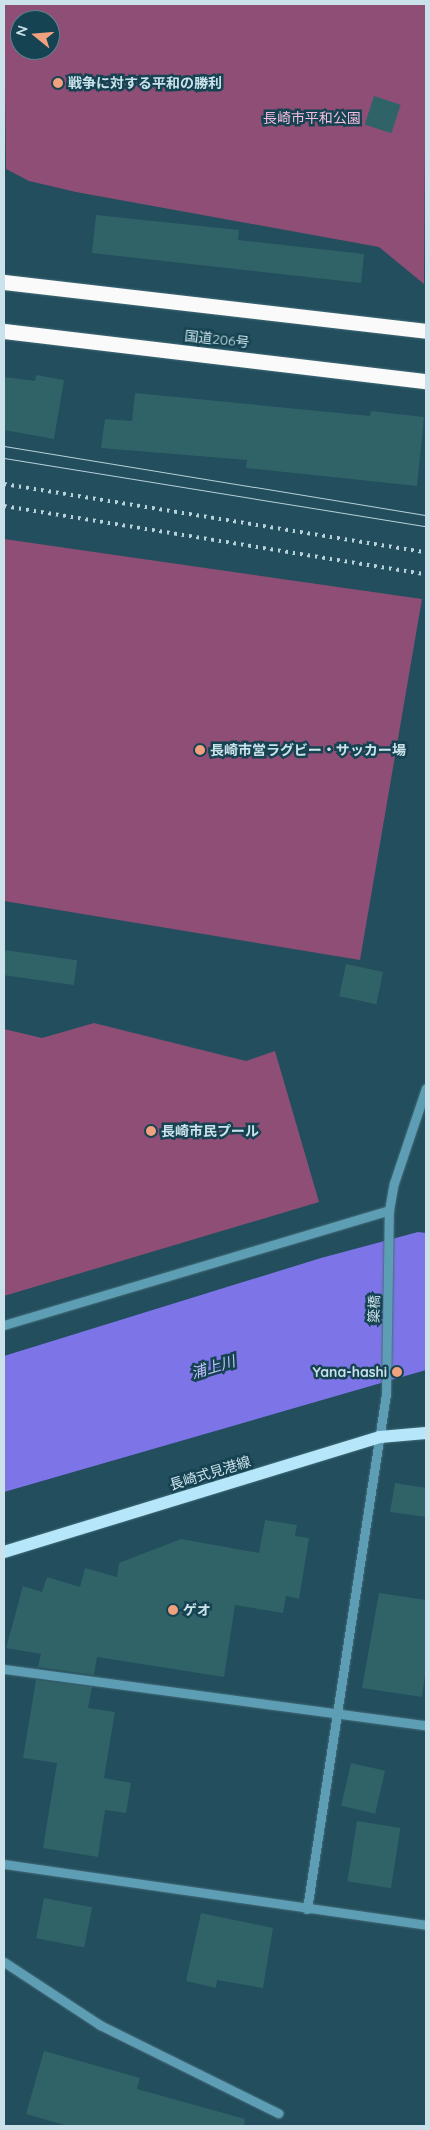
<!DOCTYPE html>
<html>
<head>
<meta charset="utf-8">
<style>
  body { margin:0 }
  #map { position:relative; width:430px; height:2130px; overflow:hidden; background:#224e5d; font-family:Quicksand,"Noto Sans JP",sans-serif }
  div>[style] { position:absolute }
  .green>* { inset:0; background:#8e4e76 }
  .water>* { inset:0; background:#7d75e7 }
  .building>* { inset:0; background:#306368; transform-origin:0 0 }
  .roads { filter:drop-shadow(0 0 1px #446c79) drop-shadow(0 0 1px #446c79) }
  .minor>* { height:9px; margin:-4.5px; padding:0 4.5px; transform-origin:4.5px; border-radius:4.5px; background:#5d9eb5 }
  .major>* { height:12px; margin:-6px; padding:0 6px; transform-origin:6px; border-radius:6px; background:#b5e6f9 }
  .highway>* { height:15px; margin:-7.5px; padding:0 7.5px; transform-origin:7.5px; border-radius:7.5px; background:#fafafa }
  .tram>* { height:1px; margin:-0.5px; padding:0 0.5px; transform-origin:0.5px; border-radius:0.5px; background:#b7d0da }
  .rail>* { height:4px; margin-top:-2px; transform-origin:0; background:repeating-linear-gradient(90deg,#b7d0da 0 2.5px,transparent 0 7.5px) }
  .dots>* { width:14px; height:14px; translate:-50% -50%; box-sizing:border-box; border:2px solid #164352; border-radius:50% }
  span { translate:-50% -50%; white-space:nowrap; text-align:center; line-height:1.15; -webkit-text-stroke:5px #164352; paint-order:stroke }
  .poi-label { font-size:14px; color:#cbe2eb; font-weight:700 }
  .left { translate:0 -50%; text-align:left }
  .right { translate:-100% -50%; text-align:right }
  .park-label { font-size:14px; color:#f5bcdd }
  .street-label { font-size:14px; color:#cbe2eb }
  .water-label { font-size:15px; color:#c1c3fb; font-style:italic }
  .frame { position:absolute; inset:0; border:5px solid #cbe2eb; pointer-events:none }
  .north { position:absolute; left:10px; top:10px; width:50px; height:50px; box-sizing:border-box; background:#164352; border:1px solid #5e838f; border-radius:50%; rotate:287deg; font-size:14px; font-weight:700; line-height:20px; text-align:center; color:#cbe2eb }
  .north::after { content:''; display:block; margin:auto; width:18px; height:22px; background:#f2a17e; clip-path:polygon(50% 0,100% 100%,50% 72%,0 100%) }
</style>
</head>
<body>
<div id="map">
  <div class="green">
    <div style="clip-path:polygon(evenodd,4px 4px,426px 4px,424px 284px,379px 247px,76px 192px,29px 181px,6px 169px,4px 4px,20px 20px,50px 20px,50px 50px,20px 50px,20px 20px)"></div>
    <div style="clip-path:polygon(4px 539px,422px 599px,360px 960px,4px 901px)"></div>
    <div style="clip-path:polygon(94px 1023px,246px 1061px,275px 1051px,319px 1202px,4px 1296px,4px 1029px,42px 1038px)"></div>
  </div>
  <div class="water">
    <div style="clip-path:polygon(418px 1232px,426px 1233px,426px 1370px,4px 1492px,4px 1356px,321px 1258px)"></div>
  </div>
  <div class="building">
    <div style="left:374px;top:96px;width:28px;height:30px;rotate:18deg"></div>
    <div style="clip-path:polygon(96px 215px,239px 230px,238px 240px,364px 254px,361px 283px,92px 253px)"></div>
    <div style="clip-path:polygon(36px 375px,64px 380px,54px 439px,4px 430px,4px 377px,35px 381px)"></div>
    <div style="clip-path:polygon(135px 393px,370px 416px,371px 411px,424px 417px,417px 486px,246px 468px,247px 460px,101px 448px,105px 419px,132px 421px)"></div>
    <div style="left:4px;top:950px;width:74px;height:25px;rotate:8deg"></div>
    <div style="left:346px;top:964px;width:38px;height:33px;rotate:12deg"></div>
    <div style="clip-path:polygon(395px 1483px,426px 1488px,426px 1517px,390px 1512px)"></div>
    <div style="clip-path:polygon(265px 1520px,297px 1525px,295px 1536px,309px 1538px,299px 1599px,286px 1596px,283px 1613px,235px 1605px,224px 1677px,97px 1657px,94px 1675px,38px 1667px,41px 1654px,6px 1648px,23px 1586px,42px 1592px,47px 1577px,80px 1587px,85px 1568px,117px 1577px,119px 1563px,181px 1539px,259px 1553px)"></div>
    <div style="clip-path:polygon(379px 1593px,426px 1600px,426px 1668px,422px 1697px,362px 1688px)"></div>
    <div style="clip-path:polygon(36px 1680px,92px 1687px,88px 1708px,115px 1712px,104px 1778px,131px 1783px,126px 1813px,105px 1810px,98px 1857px,43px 1848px,57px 1763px,23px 1758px)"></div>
    <div style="left:351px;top:1763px;width:35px;height:44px;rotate:13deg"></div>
    <div style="left:357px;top:1821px;width:44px;height:61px;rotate:9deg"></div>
    <div style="left:44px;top:1898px;width:49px;height:41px;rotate:11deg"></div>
    <div style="clip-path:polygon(201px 1913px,273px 1928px,263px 1988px,217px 1980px,216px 1988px,186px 1981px)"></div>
    <div style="clip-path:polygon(44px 2051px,140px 2078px,137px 2089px,245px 2119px,244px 2126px,68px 2126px,26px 2114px)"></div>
  </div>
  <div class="roads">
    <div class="minor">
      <div style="left:4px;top:1325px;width:402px;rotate:-16.6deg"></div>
      <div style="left:4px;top:1669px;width:426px;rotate:7.6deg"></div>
      <div style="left:4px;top:1864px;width:426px;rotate:8.2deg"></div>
      <div style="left:307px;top:1909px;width:521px;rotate:-81.28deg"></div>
      <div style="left:386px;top:1394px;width:184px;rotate:-89.1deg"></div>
      <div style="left:389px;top:1210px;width:27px;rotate:-80deg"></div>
      <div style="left:394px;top:1183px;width:100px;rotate:-71.4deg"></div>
      <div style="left:4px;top:1962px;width:115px;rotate:33.3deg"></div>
      <div style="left:100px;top:2025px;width:199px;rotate:26.3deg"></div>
    </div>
    <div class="major">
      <div style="left:4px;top:1552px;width:393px;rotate:-17deg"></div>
      <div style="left:380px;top:1437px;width:46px;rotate:-5deg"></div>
    </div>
    <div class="highway">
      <div style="left:4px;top:282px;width:425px;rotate:6.6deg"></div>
      <div style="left:4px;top:331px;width:425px;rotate:6.8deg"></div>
    </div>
  </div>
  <div class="tram">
    <div style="left:4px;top:446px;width:428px;rotate:9.3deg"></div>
    <div style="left:4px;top:458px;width:427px;rotate:9.2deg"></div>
  </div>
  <div class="rail">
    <div style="left:4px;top:484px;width:427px;rotate:9.2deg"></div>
    <div style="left:4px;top:506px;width:427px;rotate:9.2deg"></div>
  </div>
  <div class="dots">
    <div style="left:58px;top:83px;background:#f2a17e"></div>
    <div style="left:200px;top:750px;background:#f2a17e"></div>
    <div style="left:151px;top:1131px;background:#f2a17e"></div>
    <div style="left:397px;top:1372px;background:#f2a17e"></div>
    <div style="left:173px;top:1610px;background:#f2a17e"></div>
  </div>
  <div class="poi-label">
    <span class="left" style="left:68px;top:83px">戦争に対する平和の勝利</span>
    <span class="left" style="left:210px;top:750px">長崎市営ラグビー・サッカー場</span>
    <span class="left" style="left:161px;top:1131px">長崎市民プール</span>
    <span class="right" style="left:387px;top:1372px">Yana-hashi</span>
    <span class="left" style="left:183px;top:1610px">ゲオ</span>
  </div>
  <div class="park-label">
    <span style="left:312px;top:118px">長崎市平和公園</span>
  </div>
  <div class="street-label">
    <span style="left:217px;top:339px;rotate:6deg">国道206号</span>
    <span style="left:374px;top:1309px;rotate:-89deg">簗橋</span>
    <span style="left:210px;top:1473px;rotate:-17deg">長崎式見港線</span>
  </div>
  <div class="water-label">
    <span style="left:213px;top:1367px;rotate:-17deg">浦上川</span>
  </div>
  <div class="frame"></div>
  <div class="north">N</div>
</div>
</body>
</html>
